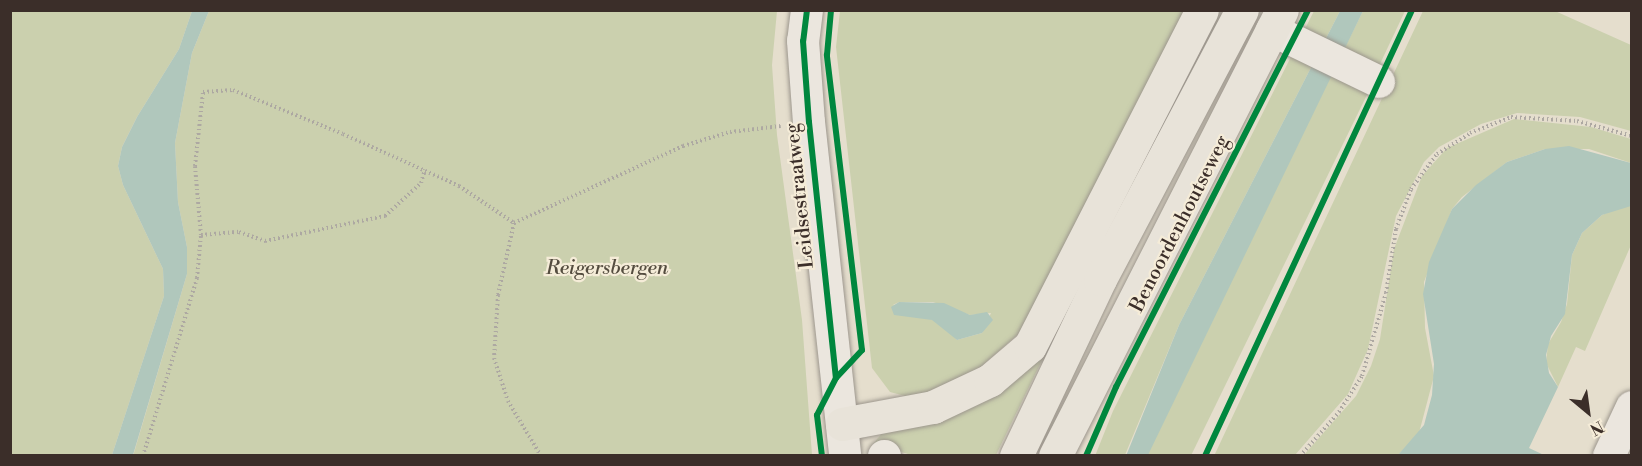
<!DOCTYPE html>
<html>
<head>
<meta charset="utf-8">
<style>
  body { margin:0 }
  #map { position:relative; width:1642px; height:466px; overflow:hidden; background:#e5decd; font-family:"Libre Bodoni",serif }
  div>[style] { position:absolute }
  .green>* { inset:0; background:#cbd0ae; transform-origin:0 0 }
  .water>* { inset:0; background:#b0c7bc }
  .path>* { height:4px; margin-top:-2px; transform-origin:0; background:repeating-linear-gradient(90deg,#ada8a2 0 1.5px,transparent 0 4.5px) }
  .roads { filter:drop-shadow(0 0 2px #9c968d) drop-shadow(0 0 2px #9c968d) }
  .minor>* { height:32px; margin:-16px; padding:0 16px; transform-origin:16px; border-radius:16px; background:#ebe6de }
  .major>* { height:33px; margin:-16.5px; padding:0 16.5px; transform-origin:16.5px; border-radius:16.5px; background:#e8e3d9 }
  .cycleway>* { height:6px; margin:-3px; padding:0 3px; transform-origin:3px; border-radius:3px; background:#00873e }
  span { translate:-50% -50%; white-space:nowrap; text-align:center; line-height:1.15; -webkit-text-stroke:4.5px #f5ecd8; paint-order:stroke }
  .street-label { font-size:20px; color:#3b2e29 }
  .park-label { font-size:20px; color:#544c3f; font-style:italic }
  .frame { position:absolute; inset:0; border:12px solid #3b2e29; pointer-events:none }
  .north { position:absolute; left:1558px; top:382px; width:60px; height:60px; -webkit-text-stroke:4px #f5ecd8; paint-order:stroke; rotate:151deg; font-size:16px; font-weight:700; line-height:24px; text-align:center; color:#3b2e29 }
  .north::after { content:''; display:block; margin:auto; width:21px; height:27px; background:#3b2e29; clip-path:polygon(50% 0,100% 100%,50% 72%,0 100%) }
</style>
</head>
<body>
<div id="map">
  <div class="green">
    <div style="clip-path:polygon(10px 11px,192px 11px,179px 49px,137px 117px,122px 147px,118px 166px,123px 185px,163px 269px,164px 296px,112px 455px,11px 455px)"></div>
    <div style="clip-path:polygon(209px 11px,777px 11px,772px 65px,777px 135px,802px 320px,812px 455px,133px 456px,187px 274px,187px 247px,178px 202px,175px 143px,192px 53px)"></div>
    <div style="clip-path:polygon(evenodd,840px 11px,1196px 11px,1024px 329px,975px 372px,922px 395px,909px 397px,890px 392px,872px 368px,836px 47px,840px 11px,899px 302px,933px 302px,970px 315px,991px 313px,982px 333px,957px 340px,941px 323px,893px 305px,899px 302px)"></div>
    <div style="clip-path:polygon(1314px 11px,1340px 11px,1179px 325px,1125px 455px,1095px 456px,1113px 411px)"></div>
    <div style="clip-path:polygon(1363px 11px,1405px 11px,1379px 66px,1344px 49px)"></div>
    <div style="clip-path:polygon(1423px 11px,1555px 11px,1631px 45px,1631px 131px,1580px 117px,1517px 113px,1481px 124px,1439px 147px,1424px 162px,1396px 216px,1368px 349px,1348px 394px,1295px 455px,1214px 456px)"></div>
    <div style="left:1331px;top:75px;width:41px;height:423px;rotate:26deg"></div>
    <div style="clip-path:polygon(1514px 119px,1591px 127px,1631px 139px,1631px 163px,1589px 149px,1545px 149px,1507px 162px,1462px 197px,1452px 209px,1424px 282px,1425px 328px,1434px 376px,1419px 433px,1398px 455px,1303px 456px,1356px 396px,1371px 366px,1380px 339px,1394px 249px,1422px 176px,1447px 148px)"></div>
    <div style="clip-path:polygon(1624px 206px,1631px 206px,1631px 245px,1585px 351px,1576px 347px,1558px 387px,1546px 363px,1548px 344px,1561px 322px,1567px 304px,1572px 255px,1582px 233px,1602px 215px)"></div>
    <div style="clip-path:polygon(1059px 325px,996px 455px,911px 455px,874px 443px,886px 428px)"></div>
  </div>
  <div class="water">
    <div style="clip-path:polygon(192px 11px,209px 11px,192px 53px,175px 143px,178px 202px,187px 247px,187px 274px,133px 455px,112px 455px,164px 296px,163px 269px,123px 185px,118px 166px,122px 147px,137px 117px,179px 49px)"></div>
    <div style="clip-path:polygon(1340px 11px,1363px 11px,1148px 455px,1126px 456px,1179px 325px)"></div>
    <div style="clip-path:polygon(1569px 146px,1631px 163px,1631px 206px,1602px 215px,1582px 233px,1572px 255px,1565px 314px,1551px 336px,1546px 355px,1549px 373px,1558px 387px,1529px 448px,1544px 455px,1398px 455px,1424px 425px,1432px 395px,1434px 364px,1423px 294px,1429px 262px,1452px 209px,1476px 185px,1507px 162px,1545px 149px)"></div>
    <div style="clip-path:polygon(899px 302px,944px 303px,970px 315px,987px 312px,993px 320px,982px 333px,957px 340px,932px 320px,894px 315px,891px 307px)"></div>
  </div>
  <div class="path">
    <div style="left:514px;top:223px;width:186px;rotate:-24.5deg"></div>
    <div style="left:683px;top:146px;width:49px;rotate:-16.6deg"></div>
    <div style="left:730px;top:132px;width:51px;rotate:-6.7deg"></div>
    <div style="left:514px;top:223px;width:74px;rotate:102.5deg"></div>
    <div style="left:498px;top:295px;width:63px;rotate:93.6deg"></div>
    <div style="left:494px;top:358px;width:45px;rotate:72deg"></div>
    <div style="left:508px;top:401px;width:64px;rotate:59deg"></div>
    <div style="left:201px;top:235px;width:38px;rotate:-5deg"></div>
    <div style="left:239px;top:232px;width:28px;rotate:19deg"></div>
    <div style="left:265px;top:241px;width:123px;rotate:-11.8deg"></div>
    <div style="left:385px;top:216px;width:49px;rotate:-42.5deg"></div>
    <div style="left:421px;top:183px;width:14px;rotate:-73deg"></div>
    <div style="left:143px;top:456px;width:186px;rotate:-73.1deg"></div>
    <div style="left:197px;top:278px;width:43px;rotate:-84.7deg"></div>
    <div style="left:201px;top:235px;width:69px;rotate:-95deg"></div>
    <div style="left:195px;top:166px;width:74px;rotate:-83.8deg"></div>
    <div style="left:203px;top:92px;width:30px;rotate:-4deg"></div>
    <div style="left:233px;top:90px;width:118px;rotate:21.8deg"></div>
    <div style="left:343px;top:134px;width:127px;rotate:24.1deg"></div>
    <div style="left:459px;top:186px;width:66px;rotate:33.9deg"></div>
    <div style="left:1300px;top:456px;width:59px;rotate:-48.4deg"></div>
    <div style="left:1339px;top:412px;width:43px;rotate:-57.4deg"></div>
    <div style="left:1362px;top:376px;width:86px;rotate:-73.9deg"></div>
    <div style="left:1386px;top:293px;width:65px;rotate:-81.1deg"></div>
    <div style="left:1396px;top:229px;width:43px;rotate:-69.4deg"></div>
    <div style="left:1411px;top:189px;width:44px;rotate:-53.4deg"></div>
    <div style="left:1437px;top:154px;width:39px;rotate:-32deg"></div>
    <div style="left:1470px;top:133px;width:44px;rotate:-21.3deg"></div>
    <div style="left:1511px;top:117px;width:66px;rotate:3.5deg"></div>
    <div style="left:1577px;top:121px;width:57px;rotate:15.3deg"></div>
  </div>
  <div class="roads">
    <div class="minor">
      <div style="left:807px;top:10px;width:31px;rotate:97deg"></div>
      <div style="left:803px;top:41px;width:81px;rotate:85.8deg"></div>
      <div style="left:809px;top:122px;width:336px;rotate:83.8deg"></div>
      <div style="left:1272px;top:30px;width:119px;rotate:25.9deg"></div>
      <div style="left:884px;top:456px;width:1px"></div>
      <div style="left:1609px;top:456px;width:54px;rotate:-64.9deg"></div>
    </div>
    <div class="major">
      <div style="left:842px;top:424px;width:93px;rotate:-10.6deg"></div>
      <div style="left:933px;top:407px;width:63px;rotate:-25.3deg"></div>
      <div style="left:990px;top:380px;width:52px;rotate:-40.4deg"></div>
      <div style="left:1030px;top:346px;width:377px;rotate:-62.9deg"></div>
      <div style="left:1016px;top:456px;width:196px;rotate:-64.6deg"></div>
      <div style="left:1100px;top:279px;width:304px;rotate:-62.2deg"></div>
      <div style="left:1055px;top:456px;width:500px;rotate:-63.03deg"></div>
    </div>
  </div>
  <div class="cycleway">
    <div style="left:807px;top:10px;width:31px;rotate:97deg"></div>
    <div style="left:803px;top:41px;width:81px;rotate:85.8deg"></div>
    <div style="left:809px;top:122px;width:257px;rotate:84deg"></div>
    <div style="left:822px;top:456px;width:41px;rotate:-97deg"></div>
    <div style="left:817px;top:415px;width:42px;rotate:-62.8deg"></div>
    <div style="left:836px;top:378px;width:38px;rotate:-47deg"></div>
    <div style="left:862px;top:350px;width:297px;rotate:-96.8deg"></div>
    <div style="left:827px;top:55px;width:45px;rotate:-84.9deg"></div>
    <div style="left:1086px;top:456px;width:75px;rotate:-66.5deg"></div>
    <div style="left:1116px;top:387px;width:423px;rotate:-63deg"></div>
    <div style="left:1205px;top:456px;width:492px;rotate:-65.1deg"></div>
  </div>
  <div class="street-label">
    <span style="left:800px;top:196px;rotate:-96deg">Leidsestraatweg</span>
    <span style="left:1180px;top:224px;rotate:-63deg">Benoordenhoutseweg</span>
  </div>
  <div class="park-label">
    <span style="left:607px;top:268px">Reigersbergen</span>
  </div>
  <div class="frame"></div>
  <div class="north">N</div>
</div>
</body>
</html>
